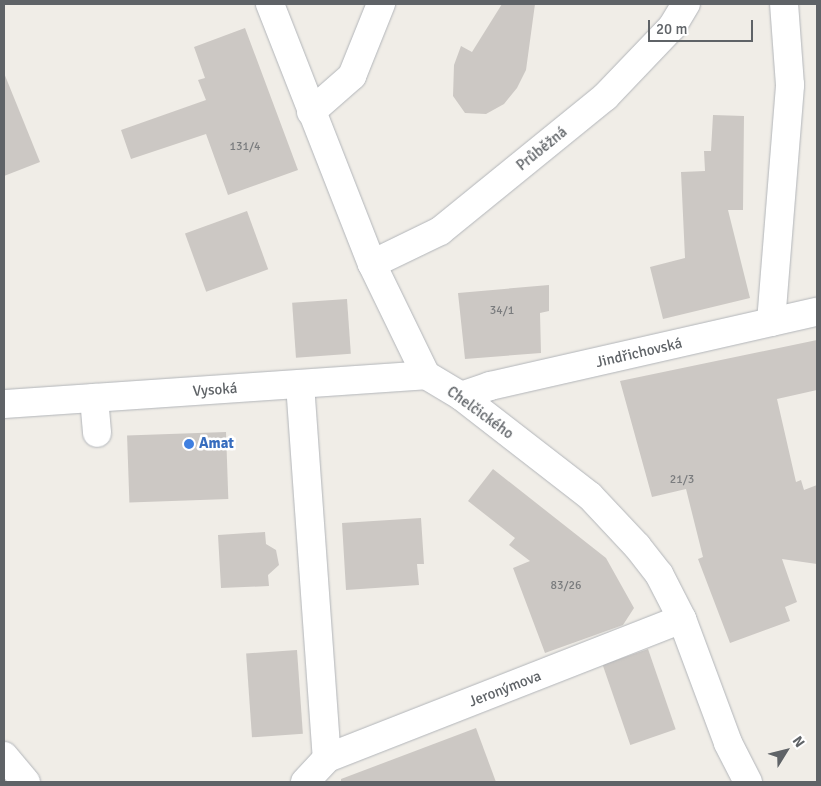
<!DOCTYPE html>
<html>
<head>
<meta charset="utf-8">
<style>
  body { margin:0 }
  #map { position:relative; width:821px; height:786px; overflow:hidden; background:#f0ede7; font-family:Signika,sans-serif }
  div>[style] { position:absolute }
  .building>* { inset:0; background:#ccc8c4; transform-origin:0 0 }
  .roads { filter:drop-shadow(0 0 1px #b2b5b9) drop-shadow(0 0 1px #b2b5b9) }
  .minor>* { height:28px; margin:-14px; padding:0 14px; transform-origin:14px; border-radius:14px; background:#fff }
  .dots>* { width:14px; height:14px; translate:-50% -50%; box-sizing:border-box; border:2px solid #fff; border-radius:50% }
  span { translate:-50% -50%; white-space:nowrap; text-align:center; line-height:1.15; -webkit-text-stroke:5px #fff; paint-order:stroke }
  .number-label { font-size:12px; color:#7a7c7e }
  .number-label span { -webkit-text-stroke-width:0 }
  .street-label { font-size:15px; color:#5f6367 }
  .shop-label { font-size:15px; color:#366cbe; font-weight:700 }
  .left { translate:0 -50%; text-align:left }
  .frame { position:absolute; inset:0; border:5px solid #5f6367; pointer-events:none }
  .north { position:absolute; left:761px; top:726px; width:50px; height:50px; -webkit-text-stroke:4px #fff; paint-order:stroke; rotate:54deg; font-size:14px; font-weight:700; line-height:20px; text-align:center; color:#5f6367 }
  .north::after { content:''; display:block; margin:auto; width:18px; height:22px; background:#5f6367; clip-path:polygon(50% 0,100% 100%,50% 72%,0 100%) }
  .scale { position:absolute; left:648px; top:20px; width:105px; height:22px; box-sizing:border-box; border:2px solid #5f6367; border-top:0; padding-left:6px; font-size:15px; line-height:18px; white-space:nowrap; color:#5f6367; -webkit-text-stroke:4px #fff; paint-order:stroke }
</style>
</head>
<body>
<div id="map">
  <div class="building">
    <div style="clip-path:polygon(502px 4px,535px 4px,526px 70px,517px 88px,504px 104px,486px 114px,465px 113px,453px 96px,454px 65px,461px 46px,472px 52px)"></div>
    <div style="clip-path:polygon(245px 28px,298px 170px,228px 195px,206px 134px,131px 159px,121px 130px,206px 100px,198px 80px,205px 78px,194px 47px)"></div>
    <div style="clip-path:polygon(4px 73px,40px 162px,4px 176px)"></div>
    <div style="clip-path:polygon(713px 115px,744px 116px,743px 210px,728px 210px,750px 298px,663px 319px,650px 267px,685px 258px,681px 172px,705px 171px,704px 151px,711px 151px)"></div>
    <div style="left:247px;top:211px;width:62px;height:66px;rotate:70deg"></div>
    <div style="clip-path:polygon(549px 285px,549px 311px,540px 313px,541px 353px,465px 359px,458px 293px)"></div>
    <div style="left:347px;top:299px;width:55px;height:55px;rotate:86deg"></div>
    <div style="clip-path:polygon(817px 340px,817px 390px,777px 399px,796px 482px,801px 480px,804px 490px,817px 485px,817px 564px,782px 559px,797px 602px,785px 607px,790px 621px,730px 643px,698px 559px,703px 557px,686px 489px,652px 497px,620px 381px)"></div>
    <div style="left:226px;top:432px;width:67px;height:99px;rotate:88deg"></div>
    <div style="clip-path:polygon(493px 469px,606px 558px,634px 608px,623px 625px,545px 653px,513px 568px,530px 561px,509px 545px,515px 538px,468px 501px)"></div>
    <div style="clip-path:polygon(421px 518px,424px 564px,417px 564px,419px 585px,346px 590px,342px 523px)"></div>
    <div style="clip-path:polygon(265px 532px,266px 544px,276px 550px,279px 565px,268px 575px,269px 586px,221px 588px,218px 535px)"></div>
    <div style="left:648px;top:649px;width:85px;height:48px;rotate:71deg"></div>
    <div style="left:297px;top:650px;width:84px;height:51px;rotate:86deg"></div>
    <div style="clip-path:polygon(476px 728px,496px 782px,341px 782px,341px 779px)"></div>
  </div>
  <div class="roads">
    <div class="minor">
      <div style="left:270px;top:4px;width:279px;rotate:68.6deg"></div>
      <div style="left:372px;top:264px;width:123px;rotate:64.1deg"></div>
      <div style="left:426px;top:375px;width:41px;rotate:31deg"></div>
      <div style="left:461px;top:396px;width:163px;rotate:37.8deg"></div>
      <div style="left:590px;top:496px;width:69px;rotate:46.8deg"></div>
      <div style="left:637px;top:546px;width:36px;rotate:52deg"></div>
      <div style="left:659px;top:574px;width:51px;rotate:62.9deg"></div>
      <div style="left:682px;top:619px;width:132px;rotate:69.6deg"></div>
      <div style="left:728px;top:743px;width:44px;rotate:62.9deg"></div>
      <div style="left:311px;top:112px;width:55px;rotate:-41.3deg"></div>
      <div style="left:352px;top:76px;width:78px;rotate:-68.1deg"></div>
      <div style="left:372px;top:264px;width:76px;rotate:-25.9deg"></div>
      <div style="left:440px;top:231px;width:213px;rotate:-39.1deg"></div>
      <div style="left:605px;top:97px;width:97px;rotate:-46.3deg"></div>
      <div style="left:672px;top:27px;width:27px;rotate:-59deg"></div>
      <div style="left:771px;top:322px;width:238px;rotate:-85.4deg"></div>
      <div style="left:790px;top:85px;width:81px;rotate:-94.2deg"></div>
      <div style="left:300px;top:384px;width:375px;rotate:85.9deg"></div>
      <div style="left:461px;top:396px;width:31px;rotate:-19deg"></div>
      <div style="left:490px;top:386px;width:335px;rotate:-12.8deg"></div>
      <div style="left:94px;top:398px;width:35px;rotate:85deg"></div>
      <div style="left:4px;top:404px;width:423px;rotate:-3.9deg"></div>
      <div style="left:4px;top:756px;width:34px;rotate:50deg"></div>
      <div style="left:305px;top:782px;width:33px;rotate:-47deg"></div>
      <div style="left:327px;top:758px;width:381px;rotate:-21.4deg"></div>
    </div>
  </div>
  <div class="dots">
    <div style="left:189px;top:444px;background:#3f7fe0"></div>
  </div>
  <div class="number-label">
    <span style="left:245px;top:147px">131/4</span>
    <span style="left:502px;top:311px">34/1</span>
    <span style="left:682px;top:480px">21/3</span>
    <span style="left:566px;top:586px">83/26</span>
  </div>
  <div class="street-label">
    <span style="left:542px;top:149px;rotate:-39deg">Průběžná</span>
    <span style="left:639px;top:353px;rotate:-13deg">Jindřichovská</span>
    <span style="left:215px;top:390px;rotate:-4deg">Vysoká</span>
    <span style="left:480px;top:413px;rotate:36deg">Chelčického</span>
    <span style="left:505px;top:689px;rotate:-21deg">Jeronýmova</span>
  </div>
  <div class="shop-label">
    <span class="left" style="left:199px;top:444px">Amat</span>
  </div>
  <div class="frame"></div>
  <div class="north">N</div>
  <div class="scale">20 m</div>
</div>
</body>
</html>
